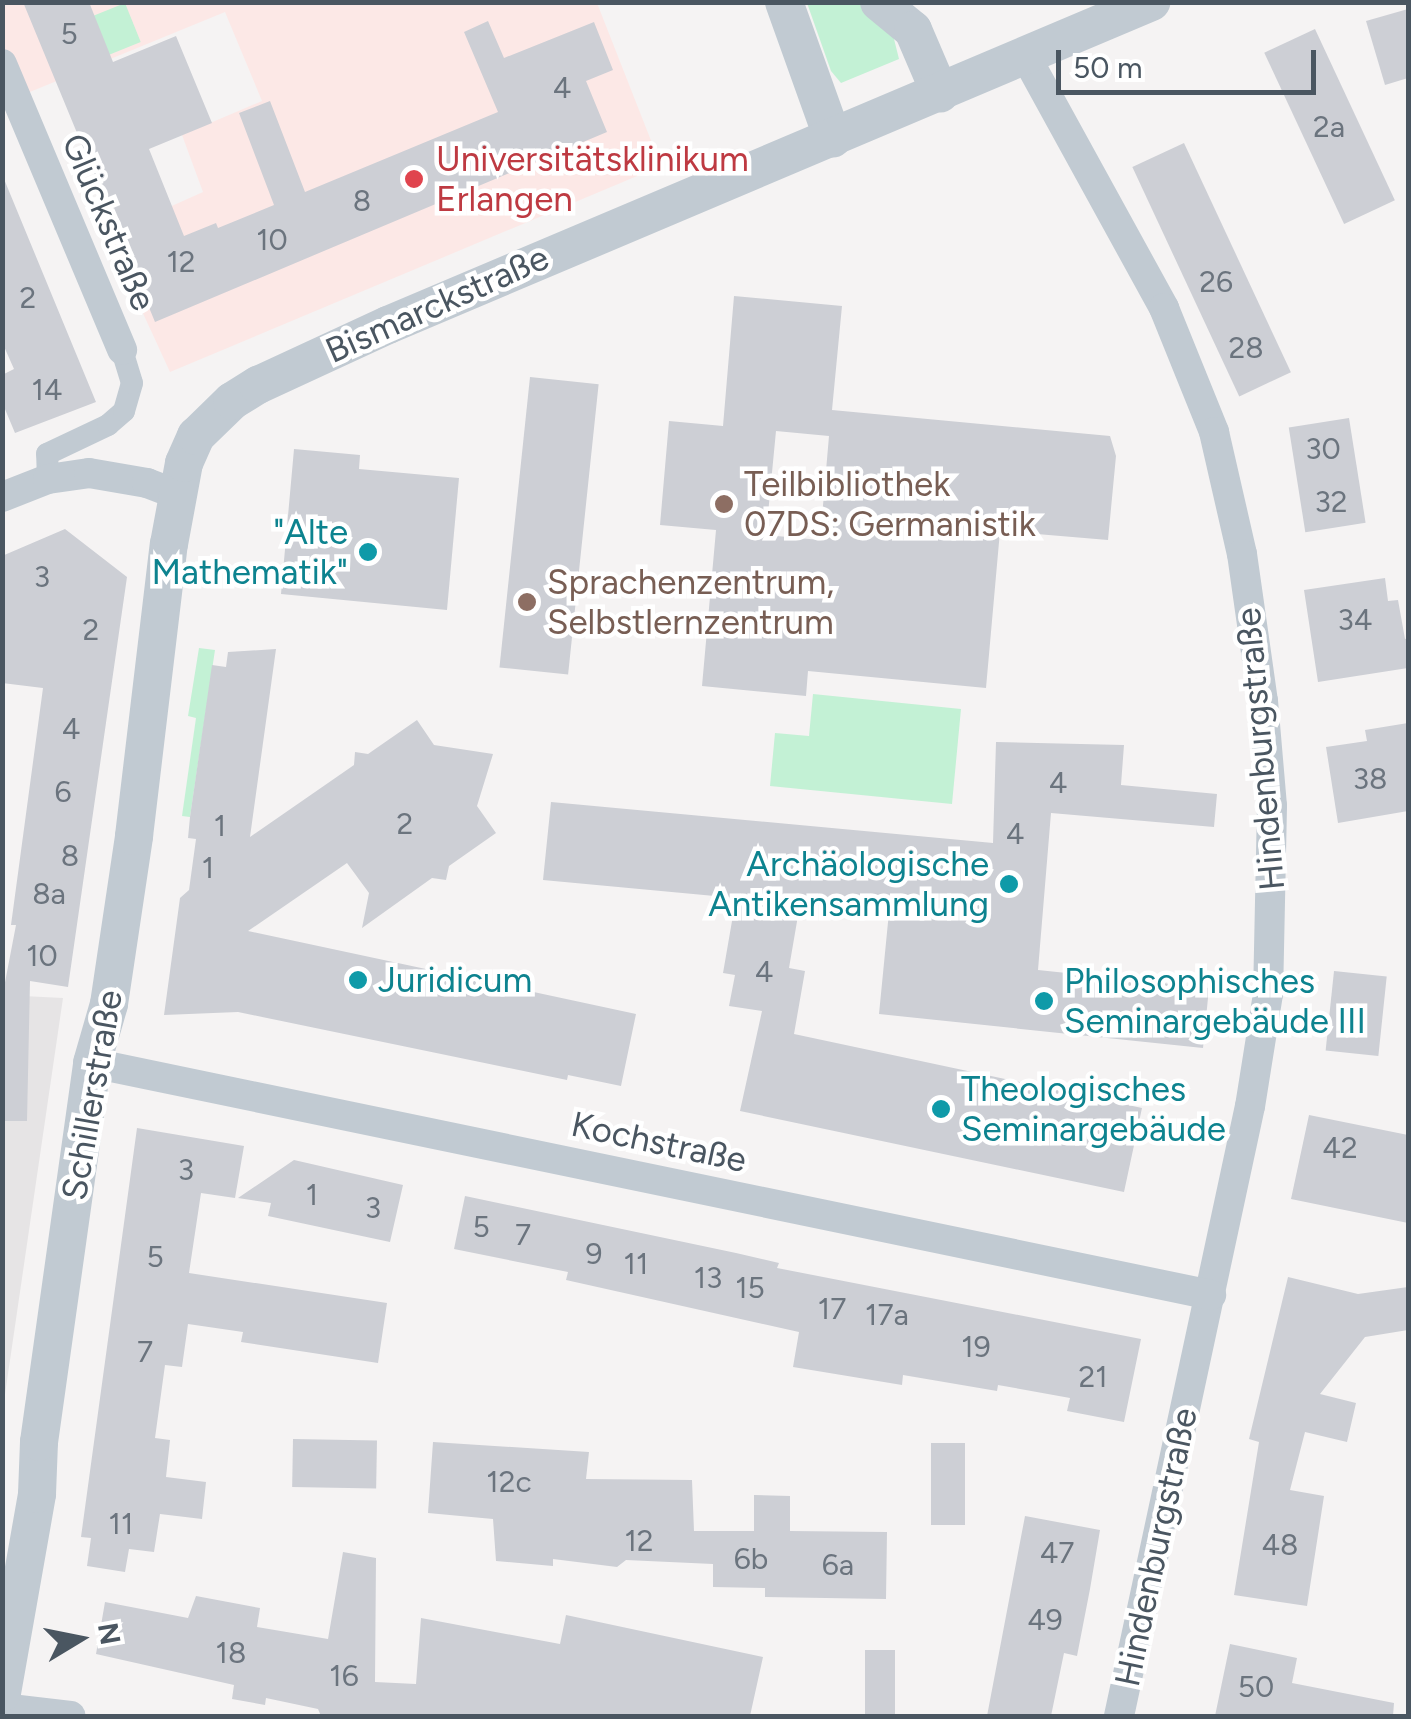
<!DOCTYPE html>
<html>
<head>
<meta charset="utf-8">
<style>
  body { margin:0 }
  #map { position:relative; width:1411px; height:1719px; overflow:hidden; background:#f5f3f3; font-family:Figtree,sans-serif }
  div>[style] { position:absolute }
  .education>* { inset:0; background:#e6e4e5 }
  .medical>* { inset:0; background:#fce8e6 }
  .green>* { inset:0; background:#c3f1d5; transform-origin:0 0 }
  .building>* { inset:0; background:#cdcfd5; transform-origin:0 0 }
  .pedestrian>* { height:22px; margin:-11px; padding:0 11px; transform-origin:11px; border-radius:11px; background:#c1cad2 }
  .minor>* { height:30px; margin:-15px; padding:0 15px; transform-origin:15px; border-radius:15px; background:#c1cad2 }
  .tertiary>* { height:38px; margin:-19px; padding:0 19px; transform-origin:19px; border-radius:19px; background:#c1cad2 }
  .dots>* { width:28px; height:28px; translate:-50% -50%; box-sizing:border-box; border:5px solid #fff; border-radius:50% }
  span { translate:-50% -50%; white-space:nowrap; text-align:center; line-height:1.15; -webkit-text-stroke:9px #fff; paint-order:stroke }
  .number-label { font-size:30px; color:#6b747e }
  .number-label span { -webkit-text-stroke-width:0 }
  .health-label { font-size:35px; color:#be3a42 }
  .left { translate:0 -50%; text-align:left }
  .street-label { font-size:35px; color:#4a5661 }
  .education-label { font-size:35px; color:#785e54 }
  .culture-label { font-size:35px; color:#0d838f }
  .right { translate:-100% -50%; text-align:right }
  .frame { position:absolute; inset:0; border:5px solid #4a5661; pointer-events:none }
  .north { position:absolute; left:30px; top:1589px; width:100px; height:100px; -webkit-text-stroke:8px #fff; paint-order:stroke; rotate:80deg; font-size:28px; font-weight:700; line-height:40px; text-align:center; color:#4a5661 }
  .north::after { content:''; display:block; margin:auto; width:35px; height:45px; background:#4a5661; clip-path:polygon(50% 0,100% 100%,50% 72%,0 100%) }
  .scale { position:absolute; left:1056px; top:50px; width:260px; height:45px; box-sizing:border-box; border:5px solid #4a5661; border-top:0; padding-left:12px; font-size:30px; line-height:35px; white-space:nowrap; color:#4a5661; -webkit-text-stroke:8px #fff; paint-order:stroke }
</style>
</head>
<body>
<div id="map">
  <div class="education">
    <div style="clip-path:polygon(3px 995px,63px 998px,3px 1408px)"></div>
  </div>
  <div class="medical">
    <div style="clip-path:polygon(3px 3px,597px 3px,661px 166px,170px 372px,107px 235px,203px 192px,182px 135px,262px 101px,225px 12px,3px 103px)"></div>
  </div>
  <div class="green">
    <div style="left:125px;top:3px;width:42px;height:34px;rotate:68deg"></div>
    <div style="clip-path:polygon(807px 3px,860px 3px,892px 31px,899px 59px,841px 83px,831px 71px)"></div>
    <div style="clip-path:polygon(199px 648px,215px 650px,190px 817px,182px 816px,196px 718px,188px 716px)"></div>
    <div style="clip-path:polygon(813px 694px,961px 709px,952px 804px,770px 786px,775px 733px,809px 736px)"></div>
  </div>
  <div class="building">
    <div style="clip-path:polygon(23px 2px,89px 2px,113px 62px,176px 36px,212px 123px,149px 149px,184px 236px,216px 223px,218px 228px,274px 205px,239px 113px,270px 101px,305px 192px,498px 112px,464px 32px,488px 21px,504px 58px,594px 22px,613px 70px,586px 81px,607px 132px,155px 322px)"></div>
    <div style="clip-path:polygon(1408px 9px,1408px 78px,1385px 85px,1366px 21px)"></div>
    <div style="left:1315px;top:29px;width:189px;height:56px;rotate:65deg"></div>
    <div style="left:1184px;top:143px;width:253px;height:57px;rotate:65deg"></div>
    <div style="clip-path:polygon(4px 179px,96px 402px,15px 433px,2px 402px,2px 375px,14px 369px,2px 342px)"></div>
    <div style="clip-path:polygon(evenodd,734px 296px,842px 306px,832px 410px,1110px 436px,1116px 456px,1108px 540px,1000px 531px,986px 688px,808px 671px,806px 696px,702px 686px,716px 530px,660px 525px,669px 421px,723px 426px,734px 296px,776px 431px,829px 436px,820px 540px,766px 535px,776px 431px)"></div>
    <div style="left:530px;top:377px;width:69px;height:292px;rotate:6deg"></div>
    <div style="left:1349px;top:418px;width:106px;height:61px;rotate:81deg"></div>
    <div style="clip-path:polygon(294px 449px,360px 455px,359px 469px,459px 478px,447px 610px,281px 594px)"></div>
    <div style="clip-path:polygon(65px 529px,127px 577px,68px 987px,30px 981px,27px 1121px,2px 1121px,2px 998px,16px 925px,11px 925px,43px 688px,2px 683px,2px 556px)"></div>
    <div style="clip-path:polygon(1385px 578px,1388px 601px,1398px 600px,1405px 639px,1408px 638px,1408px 668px,1318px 682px,1304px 590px)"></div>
    <div style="clip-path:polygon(276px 649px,250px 837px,354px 765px,355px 752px,368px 754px,417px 720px,434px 745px,493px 754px,477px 806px,496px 833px,449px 866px,446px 880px,432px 878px,362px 928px,369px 893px,347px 863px,248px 931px,636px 1014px,621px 1086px,568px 1075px,567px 1080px,238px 1012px,164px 1015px,180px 898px,189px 890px,196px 839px,188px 838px,190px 817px,212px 665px,226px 667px,228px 652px)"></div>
    <div style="clip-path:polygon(1408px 723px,1408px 811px,1338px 823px,1326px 747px,1367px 741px,1365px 730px)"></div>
    <div style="clip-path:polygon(996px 742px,1124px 745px,1121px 785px,1217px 794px,1214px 827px,1051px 813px,1038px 970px,1209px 988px,1203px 1048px,879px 1014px,889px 912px,800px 904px,789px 968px,805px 971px,794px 1034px,1142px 1108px,1124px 1192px,740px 1111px,762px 1011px,729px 1006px,735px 975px,723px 973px,736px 898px,543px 880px,551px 802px,993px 843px)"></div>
    <div style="left:1334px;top:971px;width:53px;height:80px;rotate:6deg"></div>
    <div style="clip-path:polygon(1309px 1115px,1408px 1135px,1408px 1223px,1291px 1199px)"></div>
    <div style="clip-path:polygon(137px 1128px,244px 1146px,235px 1198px,201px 1193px,189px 1273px,387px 1303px,378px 1363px,241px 1342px,243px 1332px,188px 1324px,182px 1367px,165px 1365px,155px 1438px,170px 1440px,166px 1477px,206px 1482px,202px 1519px,160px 1514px,154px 1552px,129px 1549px,125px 1572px,87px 1566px,91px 1538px,81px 1537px)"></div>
    <div style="clip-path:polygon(294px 1160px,403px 1185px,390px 1242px,268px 1216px,271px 1203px,238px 1198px)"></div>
    <div style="clip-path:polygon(465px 1196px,736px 1253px,779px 1263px,777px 1268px,1141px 1339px,1124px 1422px,1067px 1411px,1070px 1398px,998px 1385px,997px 1391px,903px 1375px,902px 1385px,793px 1367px,799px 1332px,566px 1280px,568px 1272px,454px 1249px)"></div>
    <div style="clip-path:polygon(1288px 1277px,1358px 1294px,1408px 1287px,1408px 1330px,1365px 1337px,1320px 1394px,1356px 1403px,1347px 1442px,1305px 1432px,1290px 1490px,1324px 1496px,1307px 1606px,1234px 1595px,1259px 1442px,1249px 1439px)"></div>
    <div style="left:293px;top:1439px;width:84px;height:48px;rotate:1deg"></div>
    <div style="clip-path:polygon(433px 1442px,589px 1452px,586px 1479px,692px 1480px,694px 1531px,754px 1531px,754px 1495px,790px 1496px,790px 1531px,887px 1532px,886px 1599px,765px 1597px,765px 1588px,713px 1587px,713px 1564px,626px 1560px,617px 1567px,553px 1559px,553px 1566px,496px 1561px,493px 1519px,428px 1513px)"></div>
    <div style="left:931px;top:1443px;width:34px;height:82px"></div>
    <div style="clip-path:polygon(1025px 1516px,1100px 1530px,1090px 1589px,1077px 1656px,1064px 1653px,1051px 1716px,987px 1716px)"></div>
    <div style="clip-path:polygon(343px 1552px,376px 1558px,375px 1682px,416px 1684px,421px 1618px,560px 1644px,566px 1615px,763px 1657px,750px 1716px,321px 1716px,318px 1709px,266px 1698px,265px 1705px,232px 1699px,234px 1685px,96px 1654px,105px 1602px,188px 1618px,196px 1596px,260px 1608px,257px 1627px,328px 1639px)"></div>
    <div style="clip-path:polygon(1230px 1644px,1297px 1658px,1292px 1683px,1394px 1703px,1393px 1716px,1215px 1716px)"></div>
    <div style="left:865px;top:1650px;width:30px;height:65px"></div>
  </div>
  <div class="pedestrian">
    <div style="left:48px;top:479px;width:25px;rotate:-92deg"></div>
    <div style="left:47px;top:454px;width:68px;rotate:-25.4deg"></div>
    <div style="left:108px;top:425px;width:21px;rotate:-41deg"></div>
    <div style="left:124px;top:411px;width:29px;rotate:-74deg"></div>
    <div style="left:132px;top:383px;width:34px;rotate:-107deg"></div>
  </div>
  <div class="minor">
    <div style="left:1025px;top:55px;width:289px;rotate:61.2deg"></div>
    <div style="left:1164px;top:308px;width:134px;rotate:68deg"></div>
    <div style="left:1214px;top:432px;width:125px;rotate:77.1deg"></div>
    <div style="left:1242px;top:554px;width:148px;rotate:81.9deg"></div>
    <div style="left:1263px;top:701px;width:105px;rotate:85.1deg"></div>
    <div style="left:1272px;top:806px;width:188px;rotate:91.2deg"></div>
    <div style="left:1268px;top:994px;width:113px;rotate:99.1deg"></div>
    <div style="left:1250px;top:1106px;width:624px;rotate:102.12deg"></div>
    <div style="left:2px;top:64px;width:310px;rotate:67.2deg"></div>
    <div style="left:2px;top:497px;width:49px;rotate:-21.4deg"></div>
    <div style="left:48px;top:479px;width:41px;rotate:-8.3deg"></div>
    <div style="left:89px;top:473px;width:59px;rotate:9.8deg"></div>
    <div style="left:147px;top:483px;width:33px;rotate:21deg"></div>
    <div style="left:92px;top:1063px;width:1143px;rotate:11.71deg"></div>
    <div style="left:2px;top:1708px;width:69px;rotate:6.6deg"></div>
  </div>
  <div class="tertiary">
    <div style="left:784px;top:2px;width:145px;rotate:70.3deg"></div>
    <div style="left:879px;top:2px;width:44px;rotate:39.5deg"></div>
    <div style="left:913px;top:30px;width:69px;rotate:66.8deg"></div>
    <div style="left:2px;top:1693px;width:202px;rotate:-80deg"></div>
    <div style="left:37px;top:1494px;width:52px;rotate:-87.8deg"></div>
    <div style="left:39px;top:1442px;width:383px;rotate:-82deg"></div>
    <div style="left:92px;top:1063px;width:61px;rotate:-73.9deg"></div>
    <div style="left:109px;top:1004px;width:170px;rotate:-81.5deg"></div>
    <div style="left:134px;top:836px;width:294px;rotate:-83.2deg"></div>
    <div style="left:169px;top:544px;width:82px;rotate:-79.5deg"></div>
    <div style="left:184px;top:463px;width:30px;rotate:-66deg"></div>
    <div style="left:196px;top:436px;width:50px;rotate:-44.2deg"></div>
    <div style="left:232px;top:401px;width:31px;rotate:-32deg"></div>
    <div style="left:258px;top:385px;width:143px;rotate:-24.8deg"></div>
    <div style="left:388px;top:325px;width:829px;rotate:-22.94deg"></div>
  </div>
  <div class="dots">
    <div style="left:414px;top:179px;background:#e0444e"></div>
    <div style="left:724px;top:504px;background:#8d6e63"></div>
    <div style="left:368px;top:552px;background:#0f9aa8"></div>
    <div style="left:527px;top:602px;background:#8d6e63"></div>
    <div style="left:1009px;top:884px;background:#0f9aa8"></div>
    <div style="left:358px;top:980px;background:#0f9aa8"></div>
    <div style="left:1044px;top:1001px;background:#0f9aa8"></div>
    <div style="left:941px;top:1109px;background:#0f9aa8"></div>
  </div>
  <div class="number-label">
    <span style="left:69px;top:34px">5</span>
    <span style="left:562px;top:88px">4</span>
    <span style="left:1329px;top:127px">2a</span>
    <span style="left:362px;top:201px">8</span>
    <span style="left:272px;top:240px">10</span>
    <span style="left:181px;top:262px">12</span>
    <span style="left:1216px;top:282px">26</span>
    <span style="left:28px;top:298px">2</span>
    <span style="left:1246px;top:348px">28</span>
    <span style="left:47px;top:390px">14</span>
    <span style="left:1323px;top:449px">30</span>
    <span style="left:1331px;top:502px">32</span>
    <span style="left:42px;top:577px">3</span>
    <span style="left:1355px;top:620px">34</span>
    <span style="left:91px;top:630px">2</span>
    <span style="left:71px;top:729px">4</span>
    <span style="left:1370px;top:779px">38</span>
    <span style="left:1058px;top:783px">4</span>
    <span style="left:63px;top:792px">6</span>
    <span style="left:405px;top:824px">2</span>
    <span style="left:220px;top:826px">1</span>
    <span style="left:1015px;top:834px">4</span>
    <span style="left:70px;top:856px">8</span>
    <span style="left:208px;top:868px">1</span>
    <span style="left:49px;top:894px">8a</span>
    <span style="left:42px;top:956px">10</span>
    <span style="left:764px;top:972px">4</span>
    <span style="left:1340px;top:1148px">42</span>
    <span style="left:186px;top:1170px">3</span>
    <span style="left:312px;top:1195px">1</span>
    <span style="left:373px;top:1208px">3</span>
    <span style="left:481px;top:1227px">5</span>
    <span style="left:523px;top:1235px">7</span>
    <span style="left:594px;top:1254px">9</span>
    <span style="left:155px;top:1257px">5</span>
    <span style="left:636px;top:1264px">11</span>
    <span style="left:708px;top:1278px">13</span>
    <span style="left:750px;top:1288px">15</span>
    <span style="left:832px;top:1309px">17</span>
    <span style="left:887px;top:1315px">17a</span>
    <span style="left:976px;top:1347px">19</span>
    <span style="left:145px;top:1352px">7</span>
    <span style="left:1093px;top:1377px">21</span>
    <span style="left:509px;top:1482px">12c</span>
    <span style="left:121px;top:1524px">11</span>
    <span style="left:639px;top:1541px">12</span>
    <span style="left:1280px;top:1545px">48</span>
    <span style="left:1057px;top:1553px">47</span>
    <span style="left:751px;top:1559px">6b</span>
    <span style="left:838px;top:1565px">6a</span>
    <span style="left:1045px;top:1620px">49</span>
    <span style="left:231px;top:1653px">18</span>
    <span style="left:344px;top:1676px">16</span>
    <span style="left:1256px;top:1687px">50</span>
  </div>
  <div class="health-label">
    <span class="left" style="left:436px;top:179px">Universitätsklinikum<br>Erlangen</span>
  </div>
  <div class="street-label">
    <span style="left:109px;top:222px;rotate:67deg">Glückstraße</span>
    <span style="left:437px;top:304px;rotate:-24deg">Bismarckstraße</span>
    <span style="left:1260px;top:749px;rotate:-95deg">Hindenburgstraße</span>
    <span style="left:92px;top:1095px;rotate:-80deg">Schillerstraße</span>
    <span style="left:659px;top:1142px;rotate:12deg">Kochstraße</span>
    <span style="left:1156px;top:1547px;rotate:-78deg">Hindenburgstraße</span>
  </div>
  <div class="education-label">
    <span class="left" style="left:744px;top:504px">Teilbibliothek<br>07DS: Germanistik</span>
    <span class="left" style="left:547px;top:602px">Sprachenzentrum,<br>Selbstlernzentrum</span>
  </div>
  <div class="culture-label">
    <span class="right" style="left:348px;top:552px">"Alte<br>Mathematik"</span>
    <span class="right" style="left:989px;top:884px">Archäologische<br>Antikensammlung</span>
    <span class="left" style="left:378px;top:980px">Juridicum</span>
    <span class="left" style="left:1064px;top:1001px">Philosophisches<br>Seminargebäude III</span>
    <span class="left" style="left:961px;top:1109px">Theologisches<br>Seminargebäude</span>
  </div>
  <div class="frame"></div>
  <div class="north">N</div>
  <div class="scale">50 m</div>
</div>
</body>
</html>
